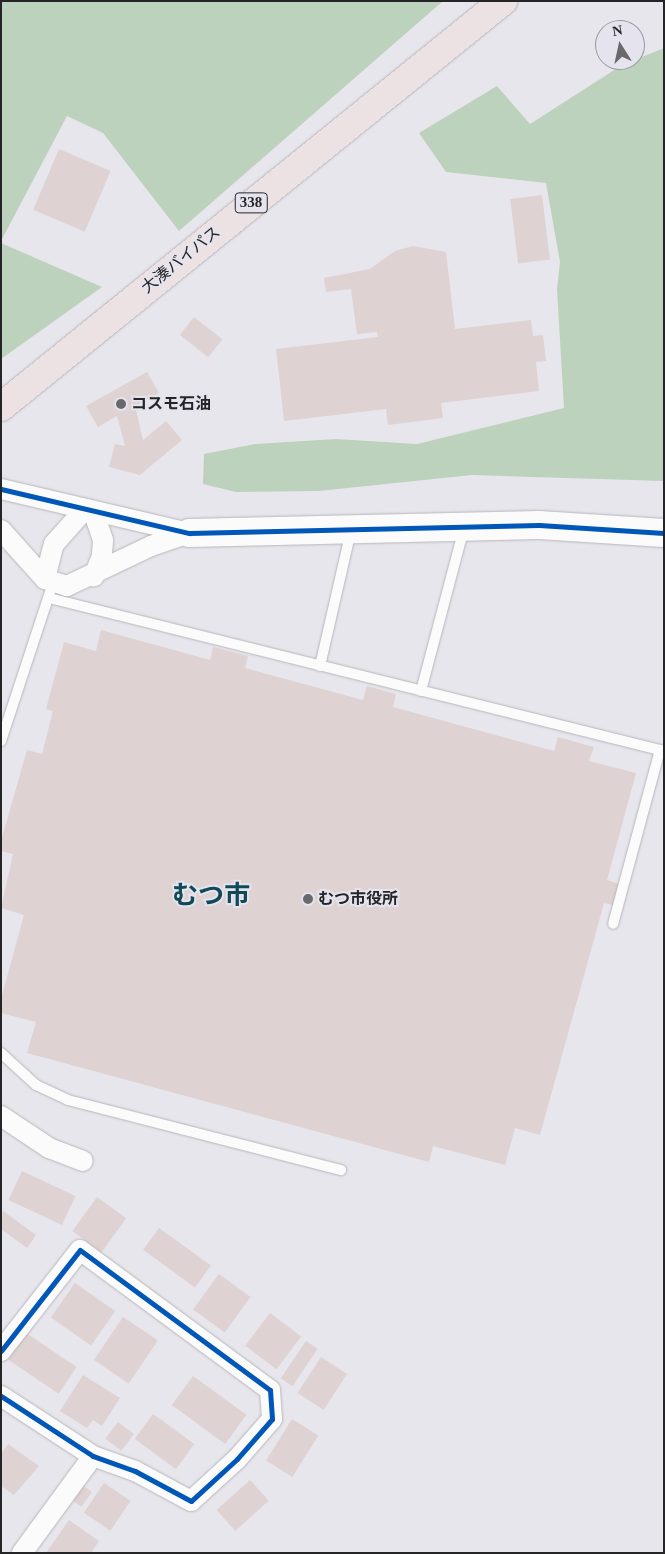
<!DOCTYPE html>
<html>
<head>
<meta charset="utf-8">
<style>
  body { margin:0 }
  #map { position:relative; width:665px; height:1554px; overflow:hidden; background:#e7e6ec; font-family:"Times New Roman","Noto Sans JP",serif }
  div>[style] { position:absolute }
  .forest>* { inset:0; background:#bdd2bc }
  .building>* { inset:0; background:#ded2d2; transform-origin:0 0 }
  .roads { filter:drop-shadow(0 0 1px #b7b6ba) drop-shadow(0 0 1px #b7b6ba) }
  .lane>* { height:10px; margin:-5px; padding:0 5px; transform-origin:5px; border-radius:5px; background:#fbfbfc }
  .street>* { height:20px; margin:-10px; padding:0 10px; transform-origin:10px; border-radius:10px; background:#fbfbfc }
  .secondary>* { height:28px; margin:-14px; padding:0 14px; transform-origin:14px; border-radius:14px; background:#fbfbfc }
  .highway>* { height:28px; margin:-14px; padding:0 14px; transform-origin:14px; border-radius:14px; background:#ece2e3 }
  .cycleway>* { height:5px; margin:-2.5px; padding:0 2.5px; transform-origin:2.5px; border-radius:2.5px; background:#0057b8 }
  .dots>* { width:14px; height:14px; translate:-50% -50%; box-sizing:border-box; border:2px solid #e5e4ee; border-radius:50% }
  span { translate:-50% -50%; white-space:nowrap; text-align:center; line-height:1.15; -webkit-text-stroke:4px #e5e4ee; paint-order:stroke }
  .shield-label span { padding:1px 4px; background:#e5e4ee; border:1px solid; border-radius:4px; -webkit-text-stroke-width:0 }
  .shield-label { font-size:15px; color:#252528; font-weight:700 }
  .street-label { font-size:16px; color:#252528 }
  .poi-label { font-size:16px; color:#252528; font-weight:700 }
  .left { translate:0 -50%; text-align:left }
  .town-label { font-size:26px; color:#114a56; font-weight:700 }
  .frame { position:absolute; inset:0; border:2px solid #252528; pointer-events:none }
  .north { position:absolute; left:595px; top:20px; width:50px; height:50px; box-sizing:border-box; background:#e5e4ee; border:1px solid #98989f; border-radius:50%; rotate:350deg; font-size:14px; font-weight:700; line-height:20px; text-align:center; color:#252528 }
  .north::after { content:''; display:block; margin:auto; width:18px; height:22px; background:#69696d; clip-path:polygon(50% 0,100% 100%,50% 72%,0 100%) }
</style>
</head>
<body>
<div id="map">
  <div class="forest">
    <div style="clip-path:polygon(1px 1px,443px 1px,179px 231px,103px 133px,67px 116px,1px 241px)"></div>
    <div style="clip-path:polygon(664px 48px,664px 481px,472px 475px,319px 491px,236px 492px,203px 484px,204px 454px,255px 444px,336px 439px,417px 444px,564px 408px,557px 289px,560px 262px,546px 183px,446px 172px,419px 133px,497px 86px,530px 124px,622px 65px)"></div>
    <div style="clip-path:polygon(1px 243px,102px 287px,1px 359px)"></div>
  </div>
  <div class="building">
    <div style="left:59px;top:149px;width:56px;height:66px;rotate:23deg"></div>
    <div style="left:542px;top:195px;width:65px;height:32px;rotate:83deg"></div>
    <div style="clip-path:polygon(413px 246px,446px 252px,455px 329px,531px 320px,533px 336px,543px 335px,546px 361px,536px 362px,539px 391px,441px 403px,443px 418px,388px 425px,386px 409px,284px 421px,276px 349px,378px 337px,377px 332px,357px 334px,351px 289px,326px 292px,324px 278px,370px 269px,395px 251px)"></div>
    <div style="left:194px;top:317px;width:36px;height:23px;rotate:38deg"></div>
    <div style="clip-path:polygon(147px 372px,159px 393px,135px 406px,143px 440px,166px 421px,182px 440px,140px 475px,109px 467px,115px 444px,125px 446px,117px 416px,98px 427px,86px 406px)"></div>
    <div style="clip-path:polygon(101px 630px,210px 660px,213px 647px,248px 656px,245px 668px,363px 700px,367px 686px,396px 694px,393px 707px,554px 751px,558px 737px,594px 747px,589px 761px,636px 773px,607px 880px,619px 884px,613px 905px,604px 903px,540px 1135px,515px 1128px,505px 1165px,433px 1146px,429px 1162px,27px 1053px,36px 1022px,1px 1013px,1px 999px,24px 915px,1px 908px,13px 854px,1px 851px,1px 841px,27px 750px,42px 754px,53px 711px,46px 709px,64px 642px,96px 651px)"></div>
    <div style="left:22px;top:1171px;width:59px;height:32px;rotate:25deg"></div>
    <div style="left:97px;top:1197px;width:36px;height:42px;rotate:36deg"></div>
    <div style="clip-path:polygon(3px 1211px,36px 1235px,27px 1248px,1px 1229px)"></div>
    <div style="left:159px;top:1228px;width:64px;height:27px;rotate:36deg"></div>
    <div style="left:219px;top:1274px;width:39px;height:44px;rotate:36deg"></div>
    <div style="left:75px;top:1283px;width:49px;height:42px;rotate:35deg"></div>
    <div style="left:270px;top:1313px;width:39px;height:41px;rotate:37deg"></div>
    <div style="left:123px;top:1317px;width:42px;height:52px;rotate:34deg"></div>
    <div style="left:26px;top:1333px;width:61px;height:32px;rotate:34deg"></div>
    <div style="left:306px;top:1341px;width:14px;height:45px;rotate:34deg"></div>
    <div style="left:321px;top:1357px;width:31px;height:43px;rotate:33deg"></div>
    <div style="clip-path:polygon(83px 1375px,120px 1398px,102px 1426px,93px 1420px,87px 1428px,60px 1411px)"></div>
    <div style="left:193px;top:1376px;width:66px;height:36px;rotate:36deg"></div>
    <div style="left:153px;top:1414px;width:51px;height:31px;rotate:36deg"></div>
    <div style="left:292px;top:1419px;width:31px;height:49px;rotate:32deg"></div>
    <div style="left:118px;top:1422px;width:20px;height:21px;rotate:37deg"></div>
    <div style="clip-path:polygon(8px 1444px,39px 1466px,14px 1495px,1px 1486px,1px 1454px)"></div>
    <div style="left:250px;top:1480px;width:28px;height:45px;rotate:48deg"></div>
    <div style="left:104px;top:1483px;width:32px;height:36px;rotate:34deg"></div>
    <div style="left:82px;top:1485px;width:12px;height:18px;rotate:35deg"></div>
    <div style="clip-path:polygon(69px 1520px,99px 1541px,91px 1553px,46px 1553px)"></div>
  </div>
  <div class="roads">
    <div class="lane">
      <div style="left:49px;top:598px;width:630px;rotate:13.97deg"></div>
      <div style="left:660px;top:750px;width:180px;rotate:105.1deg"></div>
      <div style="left:320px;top:666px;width:139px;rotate:-77.1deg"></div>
      <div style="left:421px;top:691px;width:169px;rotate:-75.2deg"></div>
      <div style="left:1px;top:741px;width:157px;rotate:-71.8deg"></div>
      <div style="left:1px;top:1053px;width:47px;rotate:42.4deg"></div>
      <div style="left:36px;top:1085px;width:35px;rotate:25deg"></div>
      <div style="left:68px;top:1100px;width:282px;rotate:14.4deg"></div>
    </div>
    <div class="street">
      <div style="left:1px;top:489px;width:193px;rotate:13.2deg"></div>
      <div style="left:93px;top:511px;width:31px;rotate:71deg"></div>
      <div style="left:103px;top:540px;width:16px;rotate:94deg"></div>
      <div style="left:102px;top:556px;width:22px;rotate:112deg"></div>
      <div style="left:1px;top:530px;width:66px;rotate:48.1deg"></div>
      <div style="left:45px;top:579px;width:23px;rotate:18deg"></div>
      <div style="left:67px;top:586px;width:93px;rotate:-25.5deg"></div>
      <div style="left:151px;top:546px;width:40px;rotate:-18.9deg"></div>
      <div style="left:45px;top:579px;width:36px;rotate:-76deg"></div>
      <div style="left:54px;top:544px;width:47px;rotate:-48.5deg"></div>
      <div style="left:1px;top:1116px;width:58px;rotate:33.7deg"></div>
      <div style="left:49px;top:1148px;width:36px;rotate:21deg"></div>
      <div style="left:1px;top:1351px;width:128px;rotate:-52deg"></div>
      <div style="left:80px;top:1250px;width:236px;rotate:36.4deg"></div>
      <div style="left:270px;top:1390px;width:29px;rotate:86deg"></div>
      <div style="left:272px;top:1419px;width:53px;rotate:131.2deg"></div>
      <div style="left:237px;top:1459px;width:62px;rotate:137.6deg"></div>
      <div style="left:191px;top:1501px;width:64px;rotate:-151.8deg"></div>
      <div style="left:135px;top:1471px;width:45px;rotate:-160.3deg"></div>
      <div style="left:93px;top:1456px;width:110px;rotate:-146.9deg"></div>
      <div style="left:22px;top:1553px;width:120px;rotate:-53.8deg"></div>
    </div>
    <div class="secondary">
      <div style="left:189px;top:533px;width:350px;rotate:-1.3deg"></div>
      <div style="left:539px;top:525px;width:125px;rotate:3.7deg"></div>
    </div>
    <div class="highway">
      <div style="left:1px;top:407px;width:646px;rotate:-38.96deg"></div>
    </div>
  </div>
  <div class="cycleway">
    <div style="left:1px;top:489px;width:193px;rotate:13.2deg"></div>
    <div style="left:189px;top:533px;width:350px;rotate:-1.3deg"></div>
    <div style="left:539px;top:525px;width:125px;rotate:3.7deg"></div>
    <div style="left:1px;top:1351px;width:128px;rotate:-52deg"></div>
    <div style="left:80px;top:1250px;width:236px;rotate:36.4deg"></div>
    <div style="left:270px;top:1390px;width:29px;rotate:86deg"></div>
    <div style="left:272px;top:1419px;width:53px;rotate:131.2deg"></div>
    <div style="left:237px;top:1459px;width:62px;rotate:137.6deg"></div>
    <div style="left:191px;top:1501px;width:64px;rotate:-151.8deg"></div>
    <div style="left:135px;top:1471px;width:45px;rotate:-160.3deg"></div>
    <div style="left:93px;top:1456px;width:110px;rotate:-146.9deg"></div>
  </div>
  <div class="dots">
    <div style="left:121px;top:404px;background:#69696d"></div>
    <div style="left:308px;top:899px;background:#69696d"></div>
  </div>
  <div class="shield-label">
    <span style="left:251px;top:203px">338</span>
  </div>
  <div class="street-label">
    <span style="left:181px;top:260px;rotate:-39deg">大湊バイパス</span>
  </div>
  <div class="poi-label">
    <span class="left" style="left:131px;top:404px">コスモ石油</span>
    <span class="left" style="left:318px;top:899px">むつ市役所</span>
  </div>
  <div class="town-label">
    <span style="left:211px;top:896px">むつ市</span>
  </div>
  <div class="frame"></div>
  <div class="north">N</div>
</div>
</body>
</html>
